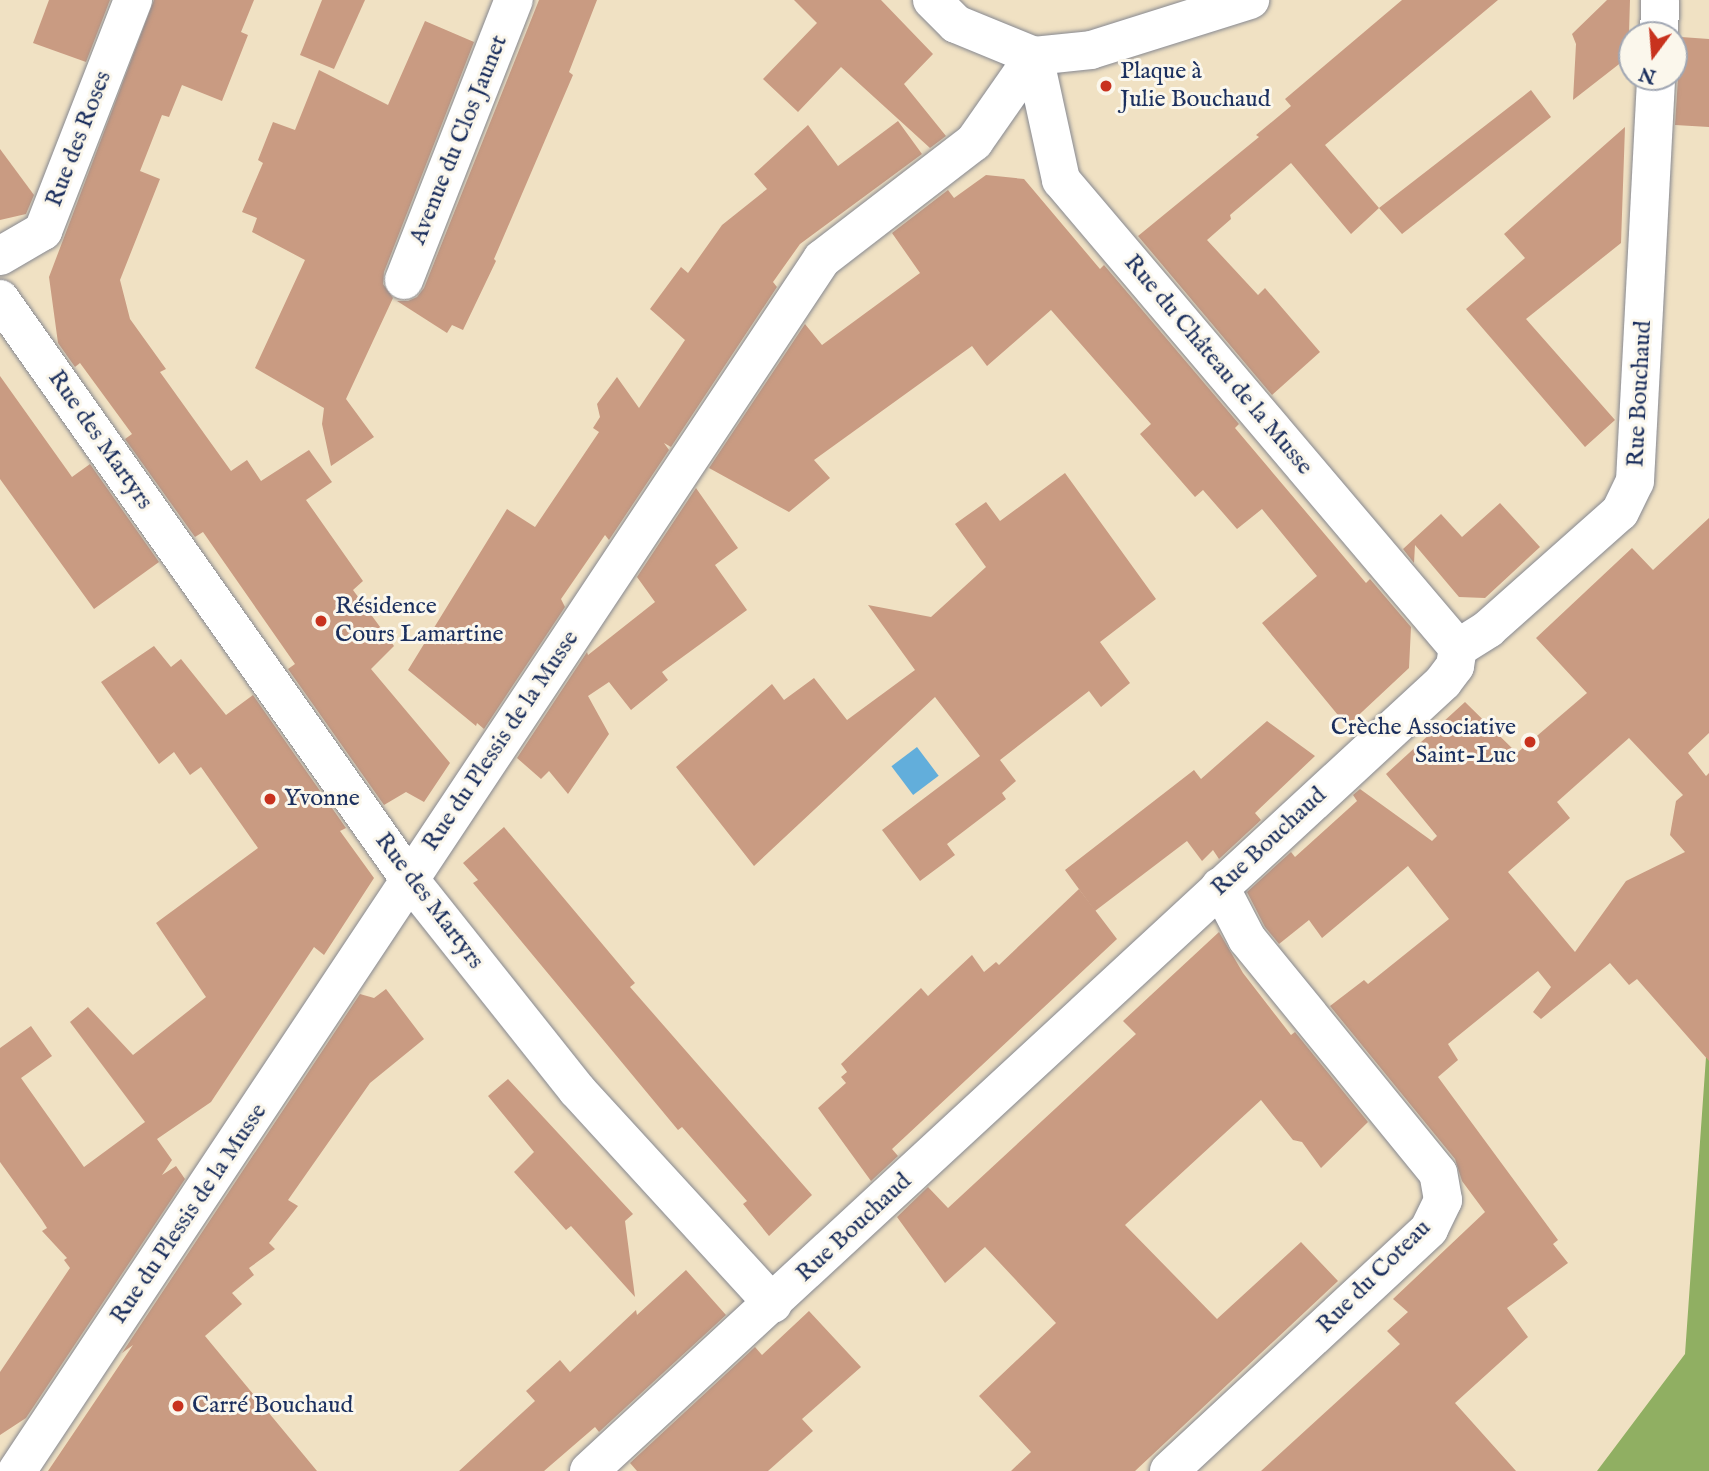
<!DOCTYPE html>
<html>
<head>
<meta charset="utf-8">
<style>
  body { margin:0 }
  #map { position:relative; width:1709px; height:1471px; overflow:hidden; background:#f0e1c3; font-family:"IM FELL English",serif }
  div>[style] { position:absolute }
  .forest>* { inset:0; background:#90af62 }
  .water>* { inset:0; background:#62aedb; transform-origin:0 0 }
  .building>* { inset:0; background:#c99b82 }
  .roads { filter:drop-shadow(0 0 2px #868890) drop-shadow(0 0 2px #868890) }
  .minor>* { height:38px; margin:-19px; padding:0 19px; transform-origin:19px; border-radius:19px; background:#fff }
  .dots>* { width:19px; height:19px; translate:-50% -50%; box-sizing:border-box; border:4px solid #fbf7ec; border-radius:50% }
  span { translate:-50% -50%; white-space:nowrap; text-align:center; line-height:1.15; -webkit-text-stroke:6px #fbf7ec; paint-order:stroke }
  .poi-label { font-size:24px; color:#1b2f5e }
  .left { translate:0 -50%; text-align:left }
  .right { translate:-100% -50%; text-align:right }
  .street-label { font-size:24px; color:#1b2f5e }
  .north { position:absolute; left:1618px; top:21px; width:70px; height:70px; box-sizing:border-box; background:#fbf7ec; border:2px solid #a1a7b3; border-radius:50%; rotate:196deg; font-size:19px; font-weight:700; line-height:28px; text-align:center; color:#1b2f5e }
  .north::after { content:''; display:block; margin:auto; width:24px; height:32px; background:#c8321e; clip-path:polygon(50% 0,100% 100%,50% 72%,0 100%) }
</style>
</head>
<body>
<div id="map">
  <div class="forest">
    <div style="clip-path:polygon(1709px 1054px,1709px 1471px,1597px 1471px,1685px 1354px,1706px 1057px)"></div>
  </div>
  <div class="water">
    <div style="left:917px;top:747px;width:36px;height:32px;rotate:53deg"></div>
  </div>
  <div class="building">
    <div style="clip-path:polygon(49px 0,110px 0,86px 62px,33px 43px)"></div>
    <div style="clip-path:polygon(154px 0,254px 0,241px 32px,248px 35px,222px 101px,182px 85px,169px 117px,162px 115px,140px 171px,160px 179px,120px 280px,130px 319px,166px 369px,160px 372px,231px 471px,247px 460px,261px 481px,309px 450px,332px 482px,306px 500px,363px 581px,353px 590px,394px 646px,371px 669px,450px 763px,424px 802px,406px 792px,384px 805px,288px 669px,295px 664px,203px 532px,195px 537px,125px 439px,132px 434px,80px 363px,75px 367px,58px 343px,49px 277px)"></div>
    <div style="clip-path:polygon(322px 0,365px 0,334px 69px,300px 55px)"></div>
    <div style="clip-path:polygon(539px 0,597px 0,569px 72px,573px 75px,494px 259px,496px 261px,463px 330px,452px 325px,447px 333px,397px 301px,408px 301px,417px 297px,424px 288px)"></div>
    <div style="clip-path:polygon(794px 0,881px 0,933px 54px,904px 84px,946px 136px,930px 148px,841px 67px,798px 112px,763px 79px,817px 23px)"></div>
    <div style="clip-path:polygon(1402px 0,1498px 0,1325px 145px,1379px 208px,1531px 90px,1551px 117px,1402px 234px,1379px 208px,1351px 234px,1291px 163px,1230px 215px,1231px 219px,1207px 240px,1258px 295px,1265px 288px,1320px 352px,1272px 395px,1138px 236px,1259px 137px,1256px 135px,1291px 106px,1285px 99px)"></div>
    <div style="clip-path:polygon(1607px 0,1630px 0,1629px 33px,1637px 33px,1632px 35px,1632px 54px,1573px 100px,1576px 44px,1572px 34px)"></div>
    <div style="clip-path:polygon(425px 21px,474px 42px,384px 272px,383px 284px,393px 298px,346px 399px,374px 437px,331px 466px,322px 424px,324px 408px,255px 368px,305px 260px,252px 232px,257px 218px,242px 212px,263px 163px,258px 160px,273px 122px,295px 130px,319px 70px,388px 105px)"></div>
    <div style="clip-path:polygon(1681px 37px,1709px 39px,1709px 127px,1675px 125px,1678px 78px,1674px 50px)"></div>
    <div style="clip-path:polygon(898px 121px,922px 154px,800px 244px,773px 282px,777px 287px,671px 447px,664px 443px,669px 450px,609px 540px,605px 535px,561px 599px,565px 607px,484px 729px,477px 723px,476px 726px,408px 670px,507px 509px,535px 527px,599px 432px,593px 428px,600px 417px,597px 404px,617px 377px,639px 408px,685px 340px,650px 309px,681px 267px,688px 273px,722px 225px,767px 189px,754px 174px,808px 125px,838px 166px)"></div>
    <div style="clip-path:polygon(1625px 127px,1621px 243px,1526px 319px,1615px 420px,1585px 447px,1466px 309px,1525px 258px,1504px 234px)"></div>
    <div style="clip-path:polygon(0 149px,34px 195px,26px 214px,0 220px)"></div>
    <div style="clip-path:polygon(986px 175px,1024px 179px,1100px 269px,1104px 265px,1239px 424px,1235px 428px,1366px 583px,1370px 579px,1411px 627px,1409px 668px,1347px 726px,1262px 623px,1317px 576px,1262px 509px,1237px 529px,1203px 490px,1195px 497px,1140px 434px,1151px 424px,1051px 310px,987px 366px,972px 346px,814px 460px,830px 478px,789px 512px,709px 468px,805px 324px,822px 345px,920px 273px,892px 233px,948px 190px,954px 198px)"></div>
    <div style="clip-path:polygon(0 376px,72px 477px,90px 464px,159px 562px,94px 609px,0 479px)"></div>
    <div style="clip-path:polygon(1065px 473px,1156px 599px,1100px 642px,1130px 683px,1101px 707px,1089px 691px,1000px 760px,1016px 781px,1002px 793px,1006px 799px,947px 844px,955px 855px,920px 881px,882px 830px,980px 756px,935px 697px,754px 866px,676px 767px,772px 684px,784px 700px,814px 678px,847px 720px,915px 670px,868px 605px,931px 617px,986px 567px,955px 524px,986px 502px,1000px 521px)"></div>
    <div style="clip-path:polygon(696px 488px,738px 548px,715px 565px,747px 610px,662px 672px,668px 680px,631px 710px,609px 682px,588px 696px,609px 734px,568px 794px,549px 771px,541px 779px,517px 758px,587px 652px,588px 655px,655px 602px,637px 577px)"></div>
    <div style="clip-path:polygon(1500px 503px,1540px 547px,1485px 598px,1459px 597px,1415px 545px,1414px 563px,1403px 549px,1441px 514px,1462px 537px)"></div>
    <div style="clip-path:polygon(evenodd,1709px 518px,1709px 733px,1688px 753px,1706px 776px,1709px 773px,1709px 1061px,1637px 979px,1629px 985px,1610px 963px,1541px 1019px,1533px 1012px,1551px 987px,1538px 971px,1448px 1044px,1458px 1060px,1438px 1077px,1558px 1240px,1553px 1244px,1568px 1263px,1507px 1308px,1528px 1337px,1455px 1403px,1516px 1471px,1261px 1471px,1400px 1344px,1387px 1331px,1408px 1312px,1393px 1299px,1485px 1212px,1462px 1181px,1455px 1159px,1330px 1006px,1364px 980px,1368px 984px,1449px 919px,1408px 866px,1322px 938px,1309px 920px,1279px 944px,1265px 927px,1247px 892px,1291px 852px,1295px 857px,1357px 801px,1353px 795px,1360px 789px,1432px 841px,1437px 836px,1386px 774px,1465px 702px,1517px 753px,1587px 693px,1536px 638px,1632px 548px,1653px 570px,1709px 518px,1629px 738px,1683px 795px,1676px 801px,1670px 835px,1685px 852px,1626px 881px,1575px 952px,1508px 872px,1570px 818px,1557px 802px,1629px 738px)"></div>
    <div style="clip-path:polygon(154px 646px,171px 667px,181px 659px,226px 715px,253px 695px,346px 828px,340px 831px,374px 878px,324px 955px,314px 947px,211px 1102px,157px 1139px,172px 1160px,162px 1175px,176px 1166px,185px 1179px,26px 1418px,0 1435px,0 1372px,70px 1268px,64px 1260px,67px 1258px,42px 1231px,47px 1228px,42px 1220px,0 1162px,0 1048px,31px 1026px,52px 1056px,21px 1078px,84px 1167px,145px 1122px,70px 1022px,88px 1007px,133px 1055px,206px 997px,156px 923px,258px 848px,201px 767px,190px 775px,174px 752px,159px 764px,101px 682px)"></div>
    <div style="clip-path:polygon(1267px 721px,1315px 756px,1255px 813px,1261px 820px,1219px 859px,1213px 850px,1202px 861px,1187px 841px,1095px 911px,1065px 870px,1194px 770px,1201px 779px)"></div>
    <div style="clip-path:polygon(504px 827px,635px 983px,630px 987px,812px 1195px,769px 1236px,743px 1204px,747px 1201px,682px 1127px,678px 1130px,473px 883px,478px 880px,463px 863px)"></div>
    <div style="clip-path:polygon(1079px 889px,1117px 939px,892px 1149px,898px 1156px,871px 1181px,818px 1108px,846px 1083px,841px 1077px,847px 1072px,841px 1064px,921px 988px,928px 996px,972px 955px,984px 972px,996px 962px,999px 965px)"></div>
    <div style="clip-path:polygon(1219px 932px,1243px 973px,1291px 1035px,1295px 1032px,1368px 1122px,1321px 1168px,1302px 1142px,1293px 1140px,1261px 1100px,1125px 1225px,1217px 1319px,1301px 1242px,1338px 1281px,1135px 1471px,1011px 1471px,1031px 1452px,979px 1396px,1056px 1323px,985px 1247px,945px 1283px,897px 1217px,928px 1187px,948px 1208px,1136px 1034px,1123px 1021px)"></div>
    <div style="clip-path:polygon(386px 989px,424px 1039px,370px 1083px,288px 1200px,298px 1206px,269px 1243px,275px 1249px,249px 1268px,254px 1275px,232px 1293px,242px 1304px,205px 1336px,317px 1471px,48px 1471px,133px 1345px,122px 1353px,360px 994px,374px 998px)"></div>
    <div style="clip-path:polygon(508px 1079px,633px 1214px,625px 1221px,635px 1297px,571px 1226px,566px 1230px,514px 1172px,534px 1152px,488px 1096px)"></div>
    <div style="clip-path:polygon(686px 1270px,726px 1315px,599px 1432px,595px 1427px,544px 1471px,459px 1471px,535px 1401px,526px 1391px,560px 1360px,570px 1372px,636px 1310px,637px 1315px)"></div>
    <div style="clip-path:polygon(809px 1311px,861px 1367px,802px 1419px,813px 1431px,768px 1471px,637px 1471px,630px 1463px,755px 1347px,762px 1355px)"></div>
  </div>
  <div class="roads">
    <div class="minor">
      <div style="left:932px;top:0;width:34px;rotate:45deg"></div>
      <div style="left:956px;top:24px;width:84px;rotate:22.3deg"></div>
      <div style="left:1034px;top:56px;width:57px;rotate:-6deg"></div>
      <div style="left:1091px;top:50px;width:167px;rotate:-17.5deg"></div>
      <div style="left:1659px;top:35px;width:35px;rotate:-88deg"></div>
      <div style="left:1034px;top:56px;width:127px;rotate:77.7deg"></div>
      <div style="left:1061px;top:180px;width:614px;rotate:49.69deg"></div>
      <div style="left:0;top:256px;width:50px;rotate:-30.2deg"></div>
      <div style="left:43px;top:231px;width:248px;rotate:-68.7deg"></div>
      <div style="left:404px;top:280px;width:301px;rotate:-68.6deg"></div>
      <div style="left:0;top:299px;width:711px;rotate:54.79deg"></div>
      <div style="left:410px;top:880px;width:268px;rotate:51.5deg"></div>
      <div style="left:577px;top:1090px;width:290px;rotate:47.5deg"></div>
      <div style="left:1458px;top:648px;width:36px;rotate:-32deg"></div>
      <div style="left:1488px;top:629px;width:176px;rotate:-41.6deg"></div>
      <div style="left:1620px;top:512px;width:34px;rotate:-64deg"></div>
      <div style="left:1635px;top:481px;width:405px;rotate:-87deg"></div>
      <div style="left:17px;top:1471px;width:1455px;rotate:-56.41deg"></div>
      <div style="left:822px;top:259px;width:192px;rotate:-37.6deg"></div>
      <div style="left:974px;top:142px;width:105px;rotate:-55.1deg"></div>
      <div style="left:589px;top:1471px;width:1163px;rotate:-42.73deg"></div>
      <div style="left:1443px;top:682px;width:20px;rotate:-53deg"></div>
      <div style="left:1455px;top:666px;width:18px;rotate:-81deg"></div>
      <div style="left:1169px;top:1471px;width:355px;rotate:-42.9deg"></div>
      <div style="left:1429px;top:1229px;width:32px;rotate:-64deg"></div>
      <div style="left:1443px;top:1200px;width:27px;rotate:-100deg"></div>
      <div style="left:1438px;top:1173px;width:302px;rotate:-129.2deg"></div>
      <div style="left:1247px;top:939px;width:59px;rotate:-117.4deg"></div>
    </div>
  </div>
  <div class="dots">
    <div style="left:1106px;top:86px;background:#c8321e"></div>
    <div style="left:321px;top:621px;background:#c8321e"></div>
    <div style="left:1530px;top:742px;background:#c8321e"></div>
    <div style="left:270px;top:799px;background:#c8321e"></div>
    <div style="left:178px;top:1406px;background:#c8321e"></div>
  </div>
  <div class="poi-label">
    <span class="left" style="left:1120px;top:86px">Plaque à<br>Julie Bouchaud</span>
    <span class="left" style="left:335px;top:621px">Résidence<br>Cours Lamartine</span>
    <span class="right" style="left:1516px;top:742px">Crèche Associative<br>Saint-Luc</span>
    <span class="left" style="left:284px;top:799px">Yvonne</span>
    <span class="left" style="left:192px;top:1406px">Carré Bouchaud</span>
  </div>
  <div class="street-label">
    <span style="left:79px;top:139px;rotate:-69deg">Rue des Roses</span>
    <span style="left:459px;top:140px;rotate:-68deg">Avenue du Clos Jaunet</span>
    <span style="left:1218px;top:365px;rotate:50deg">Rue du Château de la Musse</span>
    <span style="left:1640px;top:394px;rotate:-87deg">Rue Bouchaud</span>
    <span style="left:100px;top:440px;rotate:55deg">Rue des Martyrs</span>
    <span style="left:501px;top:741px;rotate:-56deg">Rue du Plessis de la Musse</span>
    <span style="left:1269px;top:842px;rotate:-43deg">Rue Bouchaud</span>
    <span style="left:429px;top:901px;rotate:53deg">Rue des Martyrs</span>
    <span style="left:189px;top:1214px;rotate:-56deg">Rue du Plessis de la Musse</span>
    <span style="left:854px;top:1228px;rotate:-43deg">Rue Bouchaud</span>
    <span style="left:1374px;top:1277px;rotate:-45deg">Rue du Coteau</span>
  </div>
  <div class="north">N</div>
</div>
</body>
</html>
